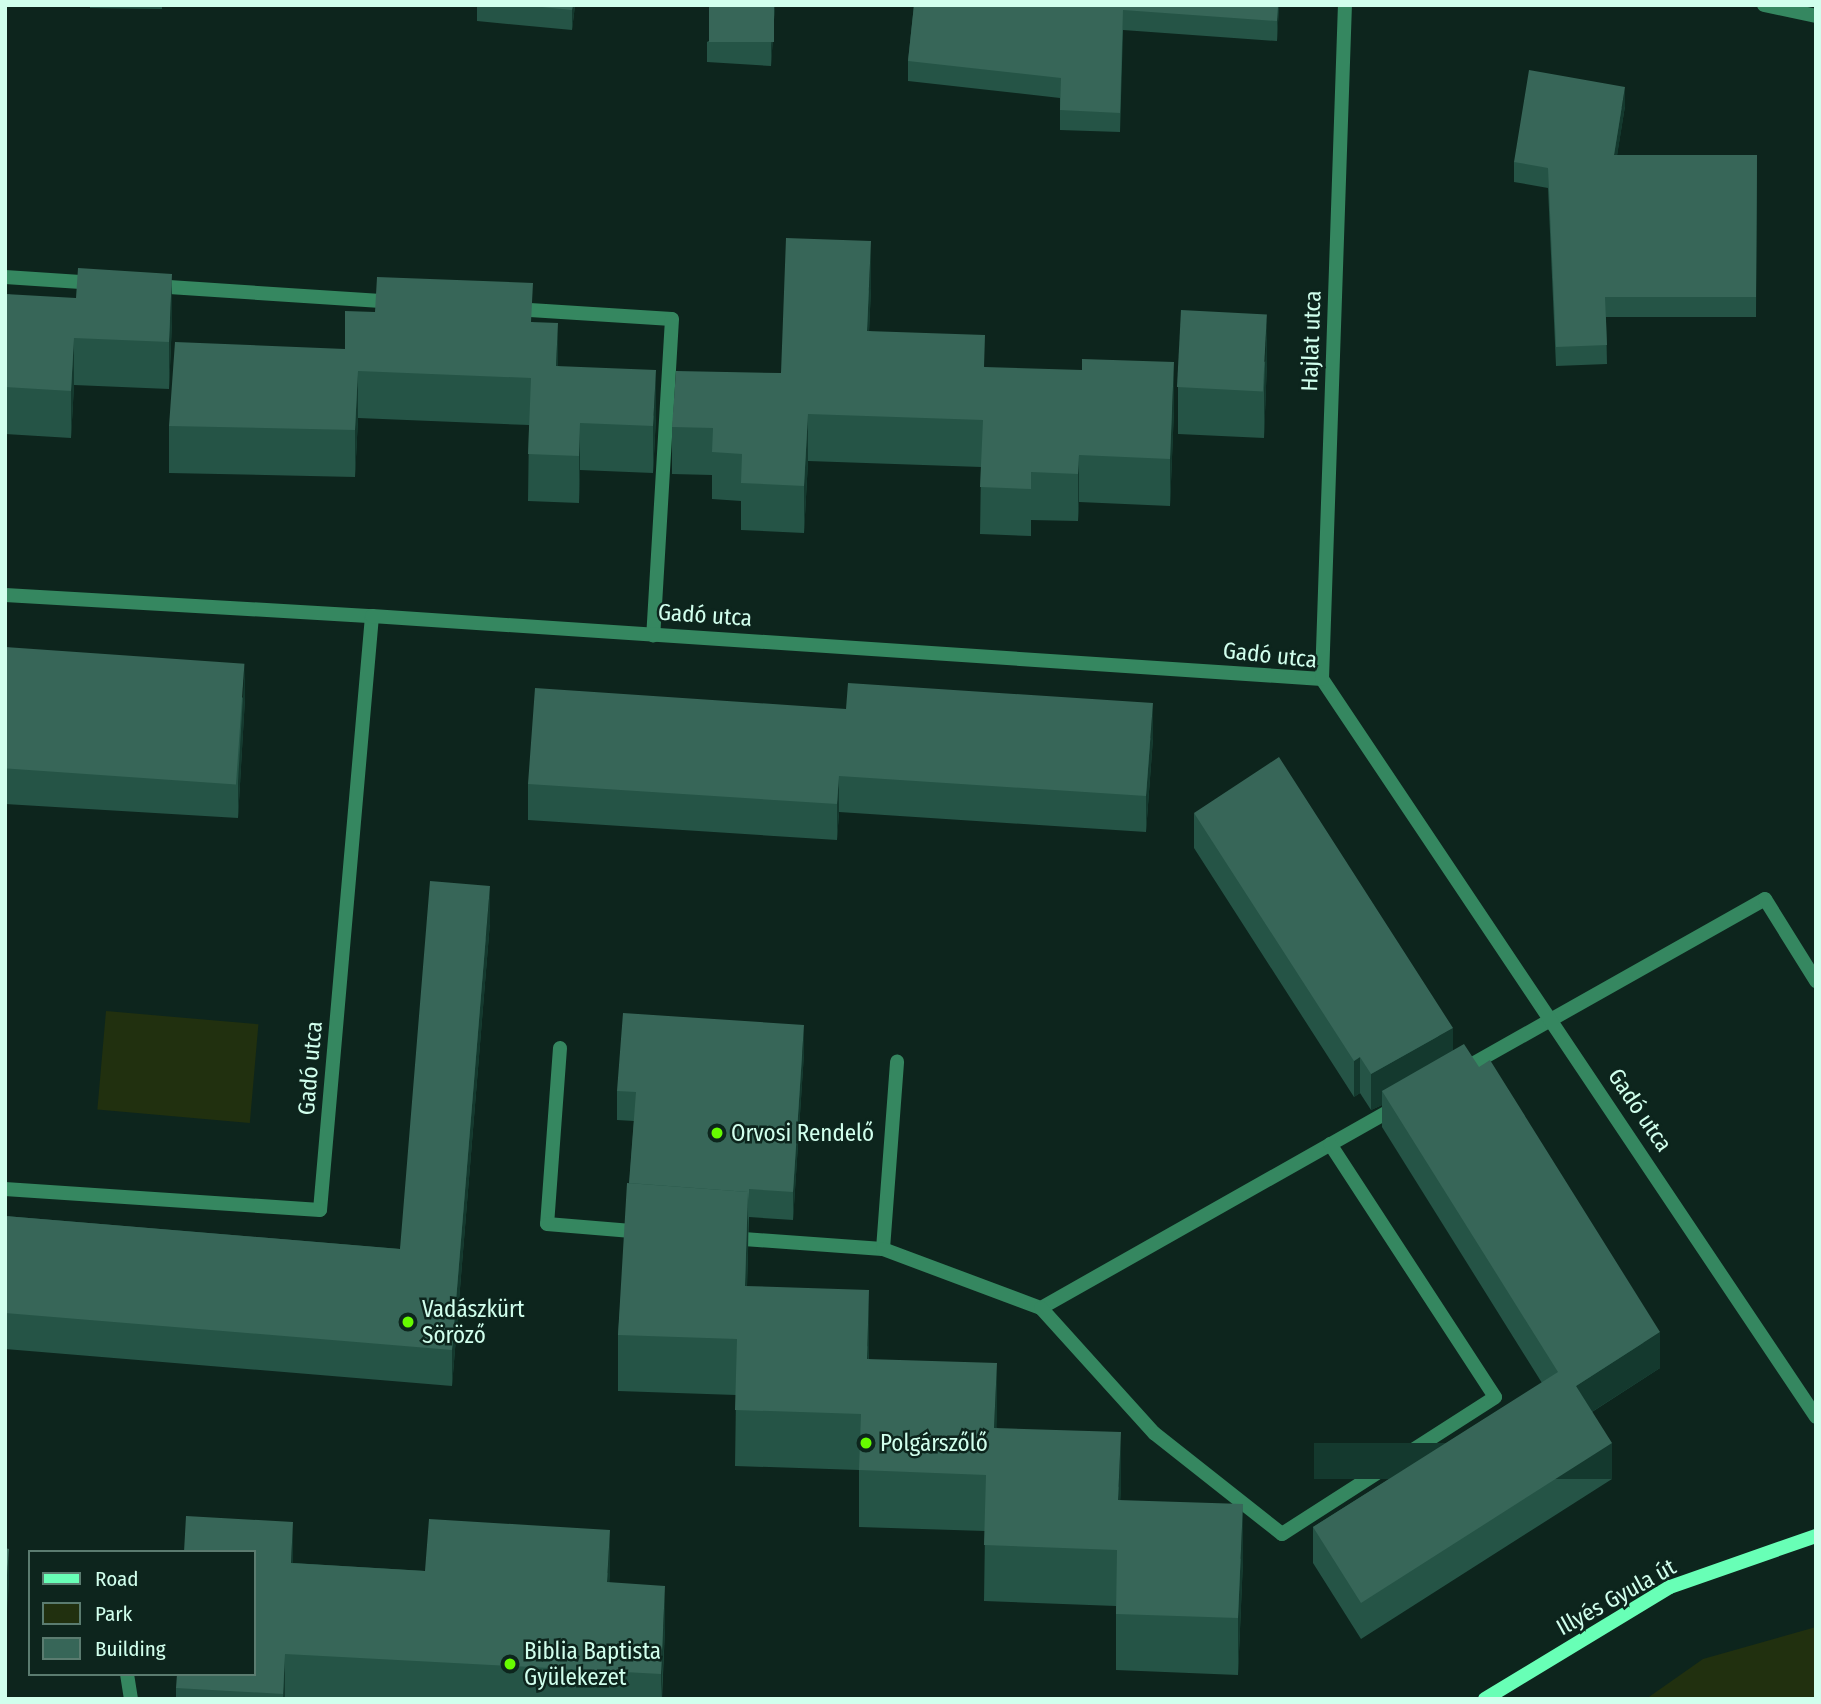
<!DOCTYPE html>
<html>
<head>
<meta charset="utf-8">
<style>
  body { margin:0 }
  #map { position:relative; width:1821px; height:1704px; overflow:hidden; background:#0d251d; font-family:"Fira Sans Condensed",sans-serif }
  div>[style] { position:absolute }
  .green>* { inset:0; background:#21300f; transform-origin:0 0 }
  .lane>* { height:14px; margin:-7px; padding:0 7px; transform-origin:7px; border-radius:7px; background:#358760 }
  .street>* { height:14px; margin:-7px; padding:0 7px; transform-origin:7px; border-radius:7px; background:#358760 }
  .secondary>* { height:14px; margin:-7px; padding:0 7px; transform-origin:7px; border-radius:7px; background:#68ffb6 }
  .wall>* { inset:0; background:#255446 }
  .shaded-wall>* { inset:0; background:#14392e; transform-origin:0 0 }
  .building>* { inset:0; background:#376658; transform-origin:0 0 }
  .dots>* { width:19px; height:19px; translate:-50% -50%; box-sizing:border-box; border:4px solid #0d251d; border-radius:50% }
  span { translate:-50% -50%; white-space:nowrap; text-align:center; line-height:1.15; -webkit-text-stroke:5px #0d251d; paint-order:stroke }
  .street-label { font-size:23px; color:#d1ffed }
  .poi-label { font-size:23px; color:#d1ffed }
  .left { translate:0 -50%; text-align:left }
  .frame { position:absolute; inset:0; border:7px solid #d1ffed; pointer-events:none }
  .legend { position:absolute; left:28px; top:1550px; width:228px; height:126px; box-sizing:border-box; background:#0d251d; border:2px solid #5b7c70; margin:0; padding:9px 12px; list-style:none; font-size:21px; color:#d1ffed }
  .legend li { display:flex; align-items:center; gap:14px; height:35px }
  .legend b { width:35px; border:2px solid #5b7c70 }
</style>
</head>
<body>
<div id="map">
  <div class="green">
    <div style="left:106px;top:1011px;width:153px;height:99px;rotate:5deg"></div>
    <div style="clip-path:polygon(1816px 1627px,1816px 1699px,1646px 1699px,1703px 1659px)"></div>
  </div>
  <div class="lane">
    <div style="left:5px;top:277px;width:91px;rotate:3.8deg"></div>
    <div style="left:154px;top:286px;width:239px;rotate:3.8deg"></div>
    <div style="left:514px;top:309px;width:158px;rotate:3.6deg"></div>
    <div style="left:672px;top:319px;width:317px;rotate:93.4deg"></div>
    <div style="left:1460px;top:1071px;width:350px;rotate:-29.4deg"></div>
    <div style="left:1765px;top:899px;width:97px;rotate:58.1deg"></div>
    <div style="left:1041px;top:1308px;width:408px;rotate:-29.5deg"></div>
  </div>
  <div class="street">
    <div style="left:1764px;top:5px;width:53px;rotate:11.9deg"></div>
    <div style="left:5px;top:595px;width:368px;rotate:3.3deg"></div>
    <div style="left:372px;top:616px;width:596px;rotate:95deg"></div>
    <div style="left:320px;top:1210px;width:316px;rotate:-176.2deg"></div>
    <div style="left:372px;top:616px;width:952px;rotate:3.79deg"></div>
    <div style="left:1322px;top:679px;width:888px;rotate:56.2deg"></div>
    <div style="left:1322px;top:679px;width:674px;rotate:-88.05deg"></div>
    <div style="left:560px;top:1048px;width:176px;rotate:94.2deg"></div>
    <div style="left:547px;top:1224px;width:97px;rotate:4.7deg"></div>
    <div style="left:730px;top:1238px;width:153px;rotate:4.1deg"></div>
    <div style="left:883px;top:1249px;width:188px;rotate:-85.7deg"></div>
    <div style="left:883px;top:1249px;width:169px;rotate:20.5deg"></div>
    <div style="left:1041px;top:1308px;width:169px;rotate:47.9deg"></div>
    <div style="left:1154px;top:1433px;width:163px;rotate:38.3deg"></div>
    <div style="left:1282px;top:1534px;width:253px;rotate:-32.7deg"></div>
    <div style="left:1495px;top:1397px;width:302px;rotate:-123.1deg"></div>
    <div style="left:127px;top:1674px;width:25px;rotate:81deg"></div>
  </div>
  <div class="secondary">
    <div style="left:1485px;top:1699px;width:216px;rotate:-31.2deg"></div>
    <div style="left:1670px;top:1587px;width:155px;rotate:-19.3deg"></div>
  </div>
  <div class="wall">
    <div style="clip-path:polygon(90px 5px,162px 5px,162px 9px,90px 8px)"></div>
    <div style="clip-path:polygon(477px 5px,575px 5px,572px 30px,477px 21px)"></div>
    <div style="clip-path:polygon(775px 5px,771px 66px,707px 62px,707px 42px)"></div>
    <div style="clip-path:polygon(914px 5px,1279px 5px,1277px 41px,1123px 30px,1120px 132px,1060px 130px,1060px 98px,908px 81px,908px 61px)"></div>
    <div style="clip-path:polygon(1625px 106px,1617px 155px,1757px 155px,1756px 317px,1606px 317px,1607px 364px,1556px 366px,1548px 188px,1514px 182px,1514px 162px)"></div>
    <div style="clip-path:polygon(871px 288px,869px 331px,985px 367px,1174px 409px,1170px 506px,1079px 502px,1078px 521px,1031px 520px,1031px 536px,980px 534px,981px 467px,808px 461px,804px 533px,741px 530px,741px 501px,712px 499px,712px 475px,672px 474px,672px 427px,781px 373px)"></div>
    <div style="clip-path:polygon(5px 294px,172px 321px,169px 389px,74px 385px,71px 438px,5px 434px)"></div>
    <div style="clip-path:polygon(375px 312px,533px 322px,558px 366px,656px 417px,653px 473px,580px 470px,579px 503px,528px 501px,529px 425px,358px 418px,355px 477px,169px 473px,169px 426px,345px 349px)"></div>
    <div style="clip-path:polygon(1267px 361px,1264px 438px,1178px 434px,1178px 387px)"></div>
    <div style="clip-path:polygon(5px 647px,245px 698px,238px 818px,5px 804px)"></div>
    <div style="clip-path:polygon(1153px 738px,1146px 832px,839px 812px,837px 840px,528px 820px,528px 784px)"></div>
    <div style="clip-path:polygon(1194px 813px,1453px 1050px,1660px 1368px,1592px 1412px,1612px 1479px,1361px 1639px,1313px 1563px,1313px 1527px,1542px 1383px,1382px 1127px,1382px 1105px,1371px 1110px,1360px 1093px,1354px 1097px,1194px 848px)"></div>
    <div style="clip-path:polygon(490px 922px,452px 1386px,5px 1349px,5px 1216px,400px 1249px)"></div>
    <div style="clip-path:polygon(804px 1053px,793px 1220px,749px 1217px,747px 1287px,869px 1347px,869px 1359px,997px 1428px,1121px 1488px,1120px 1500px,1243px 1560px,1238px 1675px,1116px 1670px,1116px 1606px,984px 1601px,985px 1531px,859px 1527px,859px 1470px,735px 1466px,736px 1395px,618px 1391px,618px 1335px,634px 1121px,617px 1120px,617px 1091px)"></div>
    <div style="clip-path:polygon(293px 1563px,425px 1571px,610px 1573px,609px 1582px,665px 1628px,662px 1699px,325px 1699px,285px 1697px,285px 1699px,176px 1699px,176px 1688px)"></div>
  </div>
  <div class="shaded-wall">
    <div style="clip-path:polygon(573px 5px,575px 5px,572px 30px,572px 10px)"></div>
    <div style="clip-path:polygon(774px 5px,775px 5px,771px 66px,771px 46px)"></div>
    <div style="clip-path:polygon(1278px 5px,1279px 5px,1277px 41px,1277px 21px)"></div>
    <div style="clip-path:polygon(1625px 87px,1625px 106px,1614px 175px,1614px 155px)"></div>
    <div style="clip-path:polygon(871px 241px,871px 288px,867px 378px,867px 331px)"></div>
    <div style="clip-path:polygon(172px 274px,172px 321px,169px 389px,169px 342px)"></div>
    <div style="clip-path:polygon(1267px 314px,1267px 361px,1264px 438px,1264px 390px)"></div>
    <div style="clip-path:polygon(558px 323px,558px 370px,556px 366px)"></div>
    <div style="clip-path:polygon(74px 338px,74px 385px,71px 438px,71px 391px)"></div>
    <div style="clip-path:polygon(1174px 362px,1174px 409px,1170px 506px,1170px 459px)"></div>
    <div style="clip-path:polygon(656px 370px,656px 417px,653px 473px,653px 426px)"></div>
    <div style="clip-path:polygon(358px 371px,358px 418px,355px 477px,355px 430px)"></div>
    <div style="clip-path:polygon(808px 414px,808px 461px,804px 533px,804px 486px)"></div>
    <div style="clip-path:polygon(580px 423px,580px 470px,579px 503px,579px 456px)"></div>
    <div style="clip-path:polygon(1079px 455px,1079px 502px,1078px 521px,1078px 474px)"></div>
    <div style="clip-path:polygon(245px 662px,245px 698px,238px 818px,238px 782px)"></div>
    <div style="clip-path:polygon(1153px 703px,1153px 738px,1146px 832px,1146px 796px)"></div>
    <div style="clip-path:polygon(839px 776px,839px 812px,837px 840px,837px 804px)"></div>
    <div style="clip-path:polygon(490px 886px,490px 922px,452px 1386px,452px 1350px)"></div>
    <div style="clip-path:polygon(804px 1025px,804px 1053px,793px 1220px,793px 1192px)"></div>
    <div style="clip-path:polygon(1453px 1028px,1453px 1064px,1382px 1091px,1382px 1105px,1371px 1110px,1371px 1074px)"></div>
    <div style="clip-path:polygon(1360px 1057px,1360px 1093px,1354px 1097px,1354px 1061px)"></div>
    <div style="clip-path:polygon(748px 1192px,748px 1249px,745px 1343px,745px 1286px)"></div>
    <div style="clip-path:polygon(869px 1290px,869px 1347px,867px 1415px,867px 1359px)"></div>
    <div style="clip-path:polygon(1660px 1332px,1660px 1368px,1576px 1422px,1576px 1386px)"></div>
    <div style="clip-path:polygon(997px 1363px,997px 1420px,994px 1484px,994px 1428px)"></div>
    <div style="clip-path:polygon(1121px 1432px,1121px 1488px,1118px 1556px,1118px 1500px)"></div>
    <div style="left:1612px;top:1443px;width:36px;height:298px;rotate:90deg"></div>
    <div style="clip-path:polygon(1243px 1504px,1243px 1560px,1238px 1675px,1238px 1618px)"></div>
    <div style="clip-path:polygon(293px 1522px,293px 1565px,291px 1563px)"></div>
    <div style="clip-path:polygon(610px 1530px,610px 1573px,607px 1625px,607px 1582px)"></div>
    <div style="clip-path:polygon(9px 1549px,9px 1585px,5px 1638px,5px 1602px)"></div>
    <div style="clip-path:polygon(665px 1586px,665px 1628px,661px 1699px,661px 1674px)"></div>
    <div style="clip-path:polygon(285px 1654px,285px 1699px,283px 1699px)"></div>
  </div>
  <div class="building">
    <div style="clip-path:polygon(522px 5px,573px 5px,572px 10px)"></div>
    <div style="left:709px;top:5px;width:65px;height:37px"></div>
    <div style="clip-path:polygon(914px 5px,1278px 5px,1277px 21px,1123px 10px,1120px 113px,1060px 110px,1061px 78px,908px 61px)"></div>
    <div style="clip-path:polygon(1529px 70px,1625px 87px,1614px 155px,1757px 155px,1756px 297px,1605px 297px,1607px 345px,1556px 347px,1548px 168px,1514px 162px)"></div>
    <div style="clip-path:polygon(786px 238px,871px 241px,867px 331px,985px 335px,984px 367px,1082px 370px,1082px 359px,1174px 362px,1170px 459px,1079px 455px,1078px 474px,1031px 472px,1031px 489px,980px 487px,983px 420px,808px 414px,804px 486px,741px 483px,742px 454px,712px 452px,713px 428px,672px 427px,676px 371px,781px 373px)"></div>
    <div style="clip-path:polygon(78px 268px,172px 274px,169px 342px,74px 338px,71px 391px,5px 387px,5px 294px,76px 298px)"></div>
    <div style="clip-path:polygon(377px 277px,533px 283px,531px 322px,558px 323px,556px 366px,656px 370px,653px 426px,580px 423px,579px 456px,528px 454px,531px 378px,358px 371px,355px 430px,169px 426px,175px 342px,345px 349px,345px 311px,375px 312px)"></div>
    <div style="left:1181px;top:310px;width:86px;height:77px;rotate:3deg"></div>
    <div style="left:5px;top:647px;width:240px;height:121px;rotate:4deg"></div>
    <div style="clip-path:polygon(848px 683px,1153px 703px,1146px 796px,839px 776px,837px 804px,528px 784px,535px 688px,846px 709px)"></div>
    <div style="clip-path:polygon(1279px 757px,1453px 1028px,1371px 1074px,1360px 1057px,1354px 1061px,1194px 813px)"></div>
    <div style="clip-path:polygon(430px 881px,490px 886px,452px 1350px,5px 1313px,5px 1216px,400px 1249px)"></div>
    <div style="clip-path:polygon(623px 1013px,804px 1025px,793px 1192px,749px 1189px,749px 1201px,748px 1192px,629px 1183px,636px 1092px,617px 1091px)"></div>
    <div style="clip-path:polygon(1464px 1044px,1479px 1067px,1490px 1060px,1660px 1332px,1576px 1386px,1612px 1443px,1361px 1603px,1313px 1527px,1558px 1372px,1382px 1091px)"></div>
    <div style="clip-path:polygon(627px 1183px,748px 1192px,745px 1286px,869px 1290px,867px 1359px,997px 1363px,994px 1428px,1121px 1432px,1118px 1500px,1243px 1504px,1238px 1618px,1116px 1614px,1117px 1550px,984px 1545px,986px 1475px,859px 1470px,861px 1414px,735px 1410px,737px 1339px,618px 1335px)"></div>
    <div style="clip-path:polygon(186px 1516px,293px 1522px,291px 1563px,425px 1571px,429px 1519px,610px 1530px,607px 1582px,665px 1586px,661px 1674px,285px 1654px,283px 1694px,176px 1688px,177px 1674px,254px 1674px,254px 1552px,184px 1552px)"></div>
    <div style="clip-path:polygon(5px 1548px,9px 1549px,5px 1602px)"></div>
  </div>
  <div class="dots">
    <div style="left:717px;top:1133px;background:#67fc00"></div>
    <div style="left:408px;top:1322px;background:#67fc00"></div>
    <div style="left:866px;top:1443px;background:#67fc00"></div>
    <div style="left:510px;top:1664px;background:#67fc00"></div>
  </div>
  <div class="street-label">
    <span style="left:1311px;top:341px;rotate:-88deg">Hajlat utca</span>
    <span style="left:705px;top:615px;rotate:4deg">Gadó utca</span>
    <span style="left:1270px;top:655px;rotate:6deg">Gadó utca</span>
    <span style="left:310px;top:1068px;rotate:-85deg">Gadó utca</span>
    <span style="left:1640px;top:1110px;rotate:56deg">Gadó utca</span>
    <span style="left:1616px;top:1597px;rotate:-29deg">Illyés Gyula út</span>
  </div>
  <div class="poi-label">
    <span class="left" style="left:731px;top:1133px">Orvosi Rendelő</span>
    <span class="left" style="left:422px;top:1322px">Vadászkürt<br>Söröző</span>
    <span class="left" style="left:880px;top:1443px">Polgárszőlő</span>
    <span class="left" style="left:524px;top:1664px">Biblia Baptista<br>Gyülekezet</span>
  </div>
  <div class="frame"></div>
  <ul class="legend">
  <li><b style="height:9px;background:#68ffb6"></b>Road</li>
  <li><b style="height:19px;background:#21300f"></b>Park</li>
  <li><b style="height:19px;background:#376658"></b>Building</li>
  </ul>
</div>
</body>
</html>
